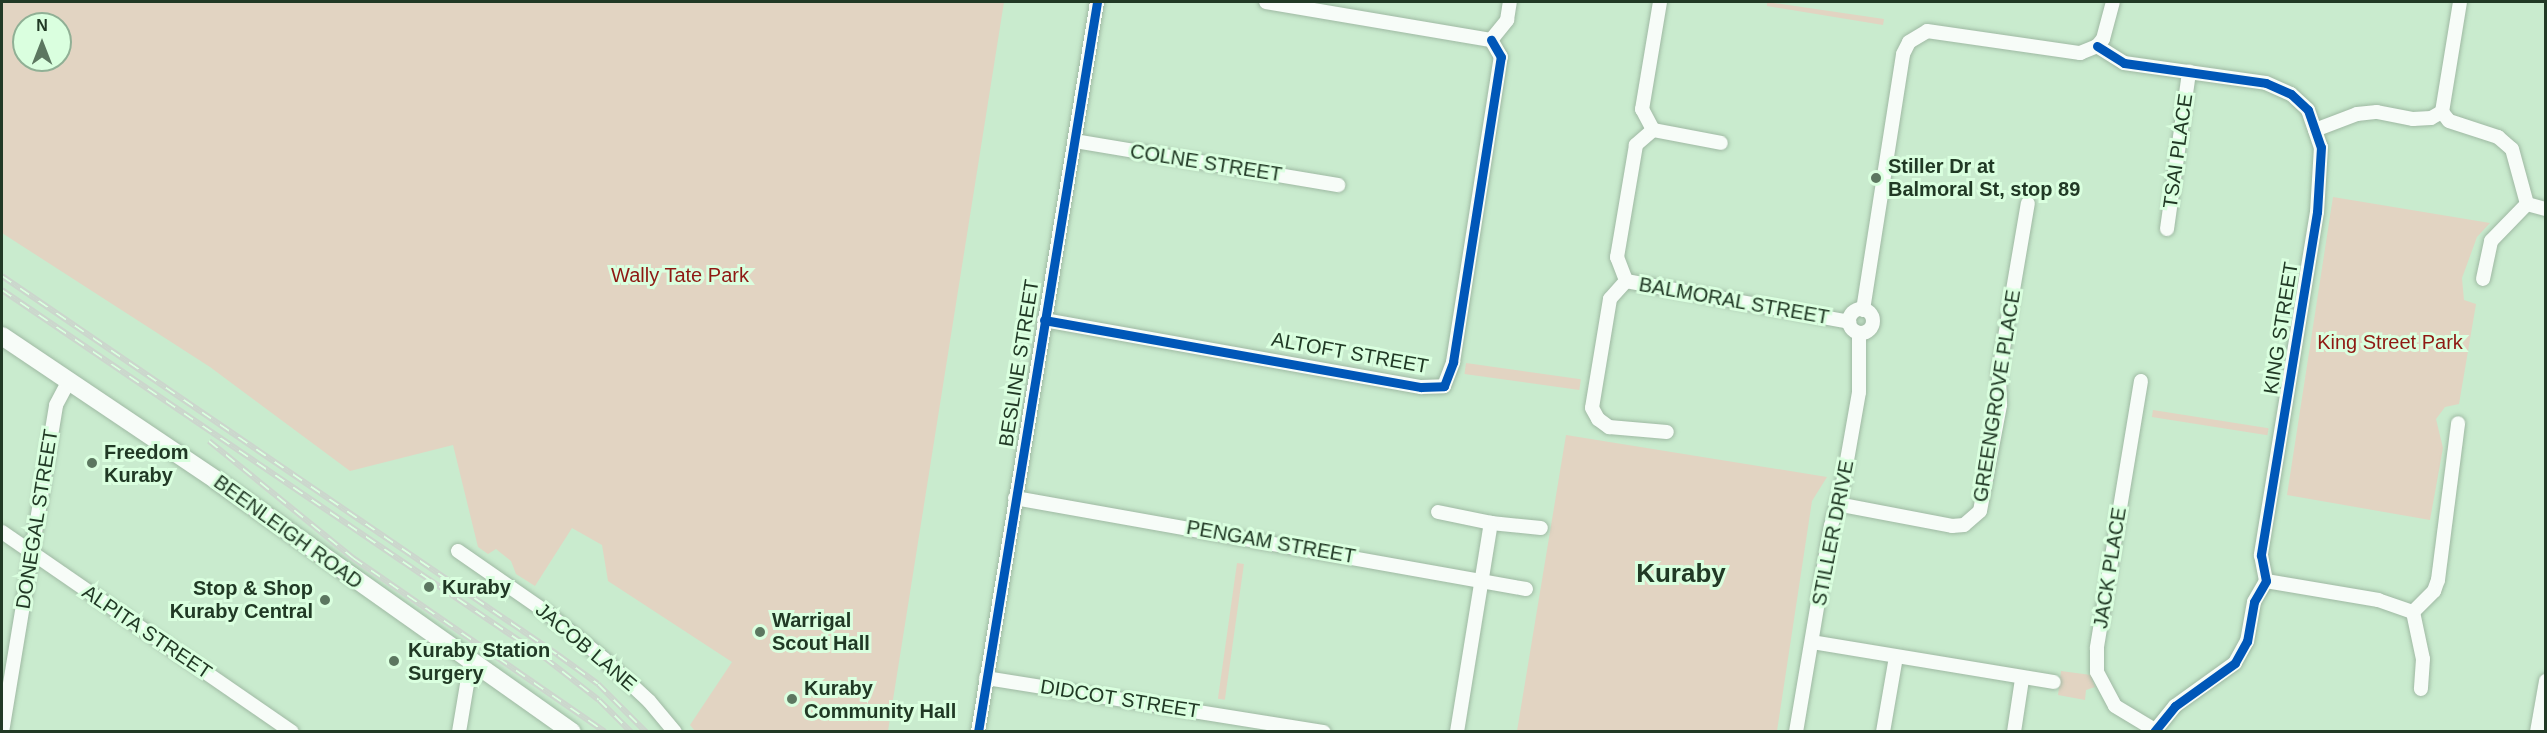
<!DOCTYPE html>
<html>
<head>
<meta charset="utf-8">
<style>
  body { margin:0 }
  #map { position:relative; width:2547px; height:733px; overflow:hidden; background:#c9ebce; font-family:Helvetica,sans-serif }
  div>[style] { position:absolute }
  .green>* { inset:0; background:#e2d4c2; transform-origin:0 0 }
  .roads { filter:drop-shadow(0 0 2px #9fb9a3) drop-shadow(0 0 2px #9fb9a3) }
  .minor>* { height:14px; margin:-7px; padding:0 7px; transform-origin:7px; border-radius:7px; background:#f7fcf8 }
  .minor>.ring { margin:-7px; padding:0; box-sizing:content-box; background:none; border:14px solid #f7fcf8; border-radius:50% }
  .major>* { height:18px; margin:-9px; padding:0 9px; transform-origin:9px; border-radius:9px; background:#f7fcf8 }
  .rail>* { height:6px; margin-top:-3px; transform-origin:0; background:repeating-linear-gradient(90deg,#daffdf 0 11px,#ccd6cd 0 22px); box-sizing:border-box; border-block:2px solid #ccd6cd }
  .cycleway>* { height:9px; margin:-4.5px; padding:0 4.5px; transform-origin:4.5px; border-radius:4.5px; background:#0057b8 }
  .dots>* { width:16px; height:16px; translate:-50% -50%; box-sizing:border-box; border:3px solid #daffdf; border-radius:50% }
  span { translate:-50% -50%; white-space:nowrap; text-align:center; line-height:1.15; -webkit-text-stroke:6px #daffdf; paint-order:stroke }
  .street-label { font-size:20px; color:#213925 }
  .poi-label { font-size:20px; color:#213925; font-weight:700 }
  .left { translate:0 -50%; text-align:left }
  .right { translate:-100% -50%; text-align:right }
  .park-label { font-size:20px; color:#8f1913 }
  .district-label { font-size:26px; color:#213925; font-weight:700 }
  .frame { position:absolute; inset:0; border:3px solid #213925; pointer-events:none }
  .north { position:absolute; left:12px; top:12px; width:60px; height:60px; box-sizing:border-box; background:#daffdf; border:2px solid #90b095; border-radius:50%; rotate:0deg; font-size:16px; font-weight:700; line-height:24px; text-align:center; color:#213925 }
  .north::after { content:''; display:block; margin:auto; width:21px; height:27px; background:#5c7760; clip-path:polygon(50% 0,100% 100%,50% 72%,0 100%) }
</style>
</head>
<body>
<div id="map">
  <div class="green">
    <div style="clip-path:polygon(evenodd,2px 2px,1004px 2px,888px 731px,695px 731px,690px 725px,732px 662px,608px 581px,602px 545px,572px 528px,535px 586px,516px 574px,511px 561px,496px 549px,488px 554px,478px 547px,453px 445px,350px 471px,210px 367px,2px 233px,2px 2px,24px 24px,60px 24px,60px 60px,24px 60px,24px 24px)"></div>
    <div style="clip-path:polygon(1767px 2px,1884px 19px,1883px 25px,1767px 6px)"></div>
    <div style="clip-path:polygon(2333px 197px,2490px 223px,2477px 237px,2462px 278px,2464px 300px,2476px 304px,2459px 404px,2445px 407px,2436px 419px,2443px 448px,2430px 520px,2287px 495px)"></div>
    <div style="left:1466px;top:363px;width:116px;height:11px;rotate:8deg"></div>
    <div style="left:2153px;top:410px;width:117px;height:7px;rotate:9deg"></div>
    <div style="clip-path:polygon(1566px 435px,1827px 477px,1812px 501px,1777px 731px,1517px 731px)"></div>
    <div style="left:1237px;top:563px;width:7px;height:137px;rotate:8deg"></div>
    <div style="clip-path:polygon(2061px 671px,2091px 675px,2095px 687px,2086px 690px,2085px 700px,2058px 695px)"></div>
  </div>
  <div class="roads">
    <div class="minor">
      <div style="left:1266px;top:2px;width:228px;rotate:9.6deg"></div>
      <div style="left:1660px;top:2px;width:109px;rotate:99.5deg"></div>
      <div style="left:1642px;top:109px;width:24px;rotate:62deg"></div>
      <div style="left:1653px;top:130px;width:23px;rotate:139deg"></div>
      <div style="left:1636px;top:145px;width:114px;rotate:99.6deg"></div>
      <div style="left:1617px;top:257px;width:26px;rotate:69deg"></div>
      <div style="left:1626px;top:281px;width:227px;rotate:10.4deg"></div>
      <div style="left:1491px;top:40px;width:26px;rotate:-51deg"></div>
      <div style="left:1507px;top:20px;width:18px;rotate:-81deg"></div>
      <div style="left:2097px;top:46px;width:32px;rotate:32deg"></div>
      <div style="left:2124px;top:63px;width:143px;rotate:8deg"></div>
      <div style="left:2266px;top:83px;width:27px;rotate:24deg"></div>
      <div style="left:2291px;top:94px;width:23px;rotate:43deg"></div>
      <div style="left:2308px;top:110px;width:39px;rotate:71deg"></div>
      <div style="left:2321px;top:147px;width:65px;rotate:93.5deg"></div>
      <div style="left:2317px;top:212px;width:348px;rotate:99.3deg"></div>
      <div style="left:2261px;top:555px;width:26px;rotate:79deg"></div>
      <div style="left:2266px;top:581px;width:24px;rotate:120deg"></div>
      <div style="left:2254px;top:602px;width:40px;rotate:100deg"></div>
      <div style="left:2247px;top:641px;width:25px;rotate:119deg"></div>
      <div style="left:2235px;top:663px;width:74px;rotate:144.4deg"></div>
      <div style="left:2175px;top:706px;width:33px;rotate:129deg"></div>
      <div style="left:2442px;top:112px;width:111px;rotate:-80.7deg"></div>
      <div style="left:1653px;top:130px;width:69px;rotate:10.8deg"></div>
      <div style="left:2315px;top:130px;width:45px;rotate:-20.9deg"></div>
      <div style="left:2357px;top:114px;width:20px;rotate:-6deg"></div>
      <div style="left:2377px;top:112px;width:37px;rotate:11deg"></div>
      <div style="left:2413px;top:119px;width:18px;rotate:-3deg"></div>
      <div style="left:2431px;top:118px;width:13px;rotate:-29deg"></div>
      <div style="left:2442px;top:112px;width:11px;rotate:52deg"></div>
      <div style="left:2449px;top:121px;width:52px;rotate:18.1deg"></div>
      <div style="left:2498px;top:137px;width:18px;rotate:41deg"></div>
      <div style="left:2512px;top:149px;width:57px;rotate:74.7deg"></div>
      <div style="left:2527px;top:204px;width:20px;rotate:15deg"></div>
      <div style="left:1075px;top:141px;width:267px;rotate:9.5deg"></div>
      <div style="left:2167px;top:229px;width:159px;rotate:-82deg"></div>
      <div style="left:2483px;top:279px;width:39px;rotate:-78deg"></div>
      <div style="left:2491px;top:241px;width:52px;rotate:-45.8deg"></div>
      <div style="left:1626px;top:281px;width:24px;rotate:132deg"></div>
      <div style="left:1610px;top:299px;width:110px;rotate:99.4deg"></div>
      <div style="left:1592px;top:408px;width:13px;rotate:61deg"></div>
      <div style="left:1598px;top:419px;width:14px;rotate:36deg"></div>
      <div style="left:1609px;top:427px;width:58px;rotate:4.9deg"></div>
      <div class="ring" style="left:1849px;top:309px;width:10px;height:10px"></div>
      <div style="left:1863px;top:310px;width:259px;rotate:-81.1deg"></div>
      <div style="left:1903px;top:54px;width:13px;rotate:-63deg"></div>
      <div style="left:1909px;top:42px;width:21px;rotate:-31deg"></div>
      <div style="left:1927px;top:31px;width:155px;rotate:8.2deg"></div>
      <div style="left:2080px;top:53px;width:18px;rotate:-22deg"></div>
      <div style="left:2097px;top:46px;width:9px;rotate:-49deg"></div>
      <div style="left:2103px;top:39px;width:38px;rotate:-75deg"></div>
      <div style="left:1044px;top:320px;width:383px;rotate:10.1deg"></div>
      <div style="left:1421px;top:387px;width:23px;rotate:-2deg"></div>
      <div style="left:1444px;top:386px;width:26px;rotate:-69deg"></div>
      <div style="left:1453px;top:362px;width:309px;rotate:-81.1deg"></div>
      <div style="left:1501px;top:57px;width:20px;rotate:-120deg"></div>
      <div style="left:2141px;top:381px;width:271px;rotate:99.4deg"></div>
      <div style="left:2097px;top:648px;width:24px;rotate:90deg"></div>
      <div style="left:2097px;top:672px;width:38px;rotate:62deg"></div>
      <div style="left:2115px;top:706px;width:47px;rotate:31deg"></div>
      <div style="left:1015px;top:498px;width:519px;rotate:10.1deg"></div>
      <div style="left:1837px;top:504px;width:117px;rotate:10.8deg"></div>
      <div style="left:1952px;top:526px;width:12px;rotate:-5deg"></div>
      <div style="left:1964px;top:525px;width:21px;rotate:-41deg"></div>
      <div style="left:1980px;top:511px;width:108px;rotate:-79.3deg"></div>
      <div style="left:2000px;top:405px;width:33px;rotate:-92deg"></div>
      <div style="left:1999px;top:372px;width:171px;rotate:-80.3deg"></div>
      <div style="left:1438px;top:512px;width:54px;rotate:11.7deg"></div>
      <div style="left:1491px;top:523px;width:50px;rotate:5.7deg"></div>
      <div style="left:2px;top:532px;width:352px;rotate:34.6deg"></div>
      <div style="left:458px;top:551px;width:107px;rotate:34.7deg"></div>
      <div style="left:546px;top:612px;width:75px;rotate:39deg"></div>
      <div style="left:604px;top:659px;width:62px;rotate:43deg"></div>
      <div style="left:649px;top:701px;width:40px;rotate:50deg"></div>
      <div style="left:2266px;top:581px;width:114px;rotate:9.6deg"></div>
      <div style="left:2378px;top:600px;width:37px;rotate:19deg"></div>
      <div style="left:2413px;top:612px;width:48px;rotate:78deg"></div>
      <div style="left:2423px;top:659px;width:30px;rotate:94deg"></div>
      <div style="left:2413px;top:612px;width:30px;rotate:-45deg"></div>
      <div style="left:2434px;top:591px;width:12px;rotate:-70deg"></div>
      <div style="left:2438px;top:580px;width:158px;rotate:-82.7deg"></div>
      <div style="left:1812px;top:642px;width:245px;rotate:9.4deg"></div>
      <div style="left:986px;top:678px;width:342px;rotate:9.1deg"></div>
      <div style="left:2px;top:732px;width:331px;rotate:-80.6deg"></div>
      <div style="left:56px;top:405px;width:27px;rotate:-62deg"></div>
      <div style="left:459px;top:732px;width:49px;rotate:-80.5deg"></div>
      <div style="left:467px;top:684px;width:21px;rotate:-51deg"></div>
      <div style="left:978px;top:732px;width:740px;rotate:-80.74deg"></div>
      <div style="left:1457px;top:732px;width:212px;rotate:-80.8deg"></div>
      <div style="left:1796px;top:732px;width:209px;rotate:-80.4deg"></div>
      <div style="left:1831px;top:526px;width:45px;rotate:-74.4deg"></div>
      <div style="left:1843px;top:483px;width:92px;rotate:-80deg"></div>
      <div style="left:1859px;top:392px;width:59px;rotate:-90deg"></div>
      <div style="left:1883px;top:732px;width:76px;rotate:-80.2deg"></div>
      <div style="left:2014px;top:732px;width:54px;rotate:-81.4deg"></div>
      <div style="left:2537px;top:732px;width:52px;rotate:-80deg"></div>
    </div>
    <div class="major">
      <div style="left:2px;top:336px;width:258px;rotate:33.9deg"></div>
      <div style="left:216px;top:480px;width:436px;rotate:35.3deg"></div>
    </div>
  </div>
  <div class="rail">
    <div style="left:2px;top:276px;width:673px;rotate:34.28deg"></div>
    <div style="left:558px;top:655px;width:49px;rotate:35.9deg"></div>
    <div style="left:598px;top:684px;width:68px;rotate:45deg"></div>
    <div style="left:2px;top:290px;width:656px;rotate:34.13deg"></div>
    <div style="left:545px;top:658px;width:68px;rotate:37.9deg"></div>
    <div style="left:599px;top:700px;width:45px;rotate:45deg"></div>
    <div style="left:209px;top:441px;width:186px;rotate:39.1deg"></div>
    <div style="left:353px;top:558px;width:306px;rotate:34.6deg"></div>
  </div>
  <div class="cycleway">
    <div style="left:2097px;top:46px;width:32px;rotate:32deg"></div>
    <div style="left:2124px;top:63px;width:143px;rotate:8deg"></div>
    <div style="left:2266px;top:83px;width:27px;rotate:24deg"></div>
    <div style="left:2291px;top:94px;width:23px;rotate:43deg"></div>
    <div style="left:2308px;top:110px;width:39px;rotate:71deg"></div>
    <div style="left:2321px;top:147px;width:65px;rotate:93.5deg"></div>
    <div style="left:2317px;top:212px;width:348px;rotate:99.3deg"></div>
    <div style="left:2261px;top:555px;width:26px;rotate:79deg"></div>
    <div style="left:2266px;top:581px;width:24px;rotate:120deg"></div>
    <div style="left:2254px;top:602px;width:40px;rotate:100deg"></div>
    <div style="left:2247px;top:641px;width:25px;rotate:119deg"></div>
    <div style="left:2235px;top:663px;width:74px;rotate:144.4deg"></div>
    <div style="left:2175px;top:706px;width:33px;rotate:129deg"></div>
    <div style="left:1044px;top:320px;width:383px;rotate:10.1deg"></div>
    <div style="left:1421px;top:387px;width:23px;rotate:-2deg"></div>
    <div style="left:1444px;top:386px;width:26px;rotate:-69deg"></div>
    <div style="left:1453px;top:362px;width:309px;rotate:-81.1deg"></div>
    <div style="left:1501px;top:57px;width:20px;rotate:-120deg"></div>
    <div style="left:978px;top:732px;width:740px;rotate:-80.74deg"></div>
  </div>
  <div class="dots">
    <div style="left:1876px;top:178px;background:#5c7760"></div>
    <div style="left:92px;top:463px;background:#5c7760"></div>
    <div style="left:429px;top:587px;background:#5c7760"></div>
    <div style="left:325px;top:600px;background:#5c7760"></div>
    <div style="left:760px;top:632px;background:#5c7760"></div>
    <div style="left:394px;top:661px;background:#5c7760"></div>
    <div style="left:792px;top:699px;background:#5c7760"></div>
  </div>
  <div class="street-label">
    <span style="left:2178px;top:151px;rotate:-82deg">TSAI PLACE</span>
    <span style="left:1206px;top:163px;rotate:9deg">COLNE STREET</span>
    <span style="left:1734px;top:301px;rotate:10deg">BALMORAL STREET</span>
    <span style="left:2281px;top:328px;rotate:-81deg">KING STREET</span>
    <span style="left:1350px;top:353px;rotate:10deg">ALTOFT STREET</span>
    <span style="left:1019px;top:363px;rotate:-81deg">BESLINE STREET</span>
    <span style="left:1997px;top:396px;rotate:-81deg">GREENGROVE PLACE</span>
    <span style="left:37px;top:519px;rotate:-81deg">DONEGAL STREET</span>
    <span style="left:288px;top:532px;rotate:36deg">BEENLEIGH ROAD</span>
    <span style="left:1833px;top:533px;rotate:-79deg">STILLER DRIVE</span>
    <span style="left:1271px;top:542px;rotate:10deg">PENGAM STREET</span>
    <span style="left:2110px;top:568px;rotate:-81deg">JACK PLACE</span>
    <span style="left:147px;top:632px;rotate:34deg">ALPITA STREET</span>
    <span style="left:586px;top:647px;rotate:40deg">JACOB LANE</span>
    <span style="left:1120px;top:699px;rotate:9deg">DIDCOT STREET</span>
  </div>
  <div class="poi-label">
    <span class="left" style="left:1888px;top:178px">Stiller Dr at<br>Balmoral St, stop 89</span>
    <span class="left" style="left:104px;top:464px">Freedom<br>Kuraby</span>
    <span class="left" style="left:442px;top:587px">Kuraby</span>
    <span class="right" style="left:313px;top:600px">Stop &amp; Shop<br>Kuraby Central</span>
    <span class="left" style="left:772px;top:632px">Warrigal<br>Scout Hall</span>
    <span class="left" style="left:408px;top:662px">Kuraby Station<br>Surgery</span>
    <span class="left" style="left:804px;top:700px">Kuraby<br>Community Hall</span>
  </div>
  <div class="park-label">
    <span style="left:680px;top:275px">Wally Tate Park</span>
    <span style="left:2390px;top:342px">King Street Park</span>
  </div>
  <div class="district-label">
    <span style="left:1681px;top:574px">Kuraby</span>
  </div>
  <div class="frame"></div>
  <div class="north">N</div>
</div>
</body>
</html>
